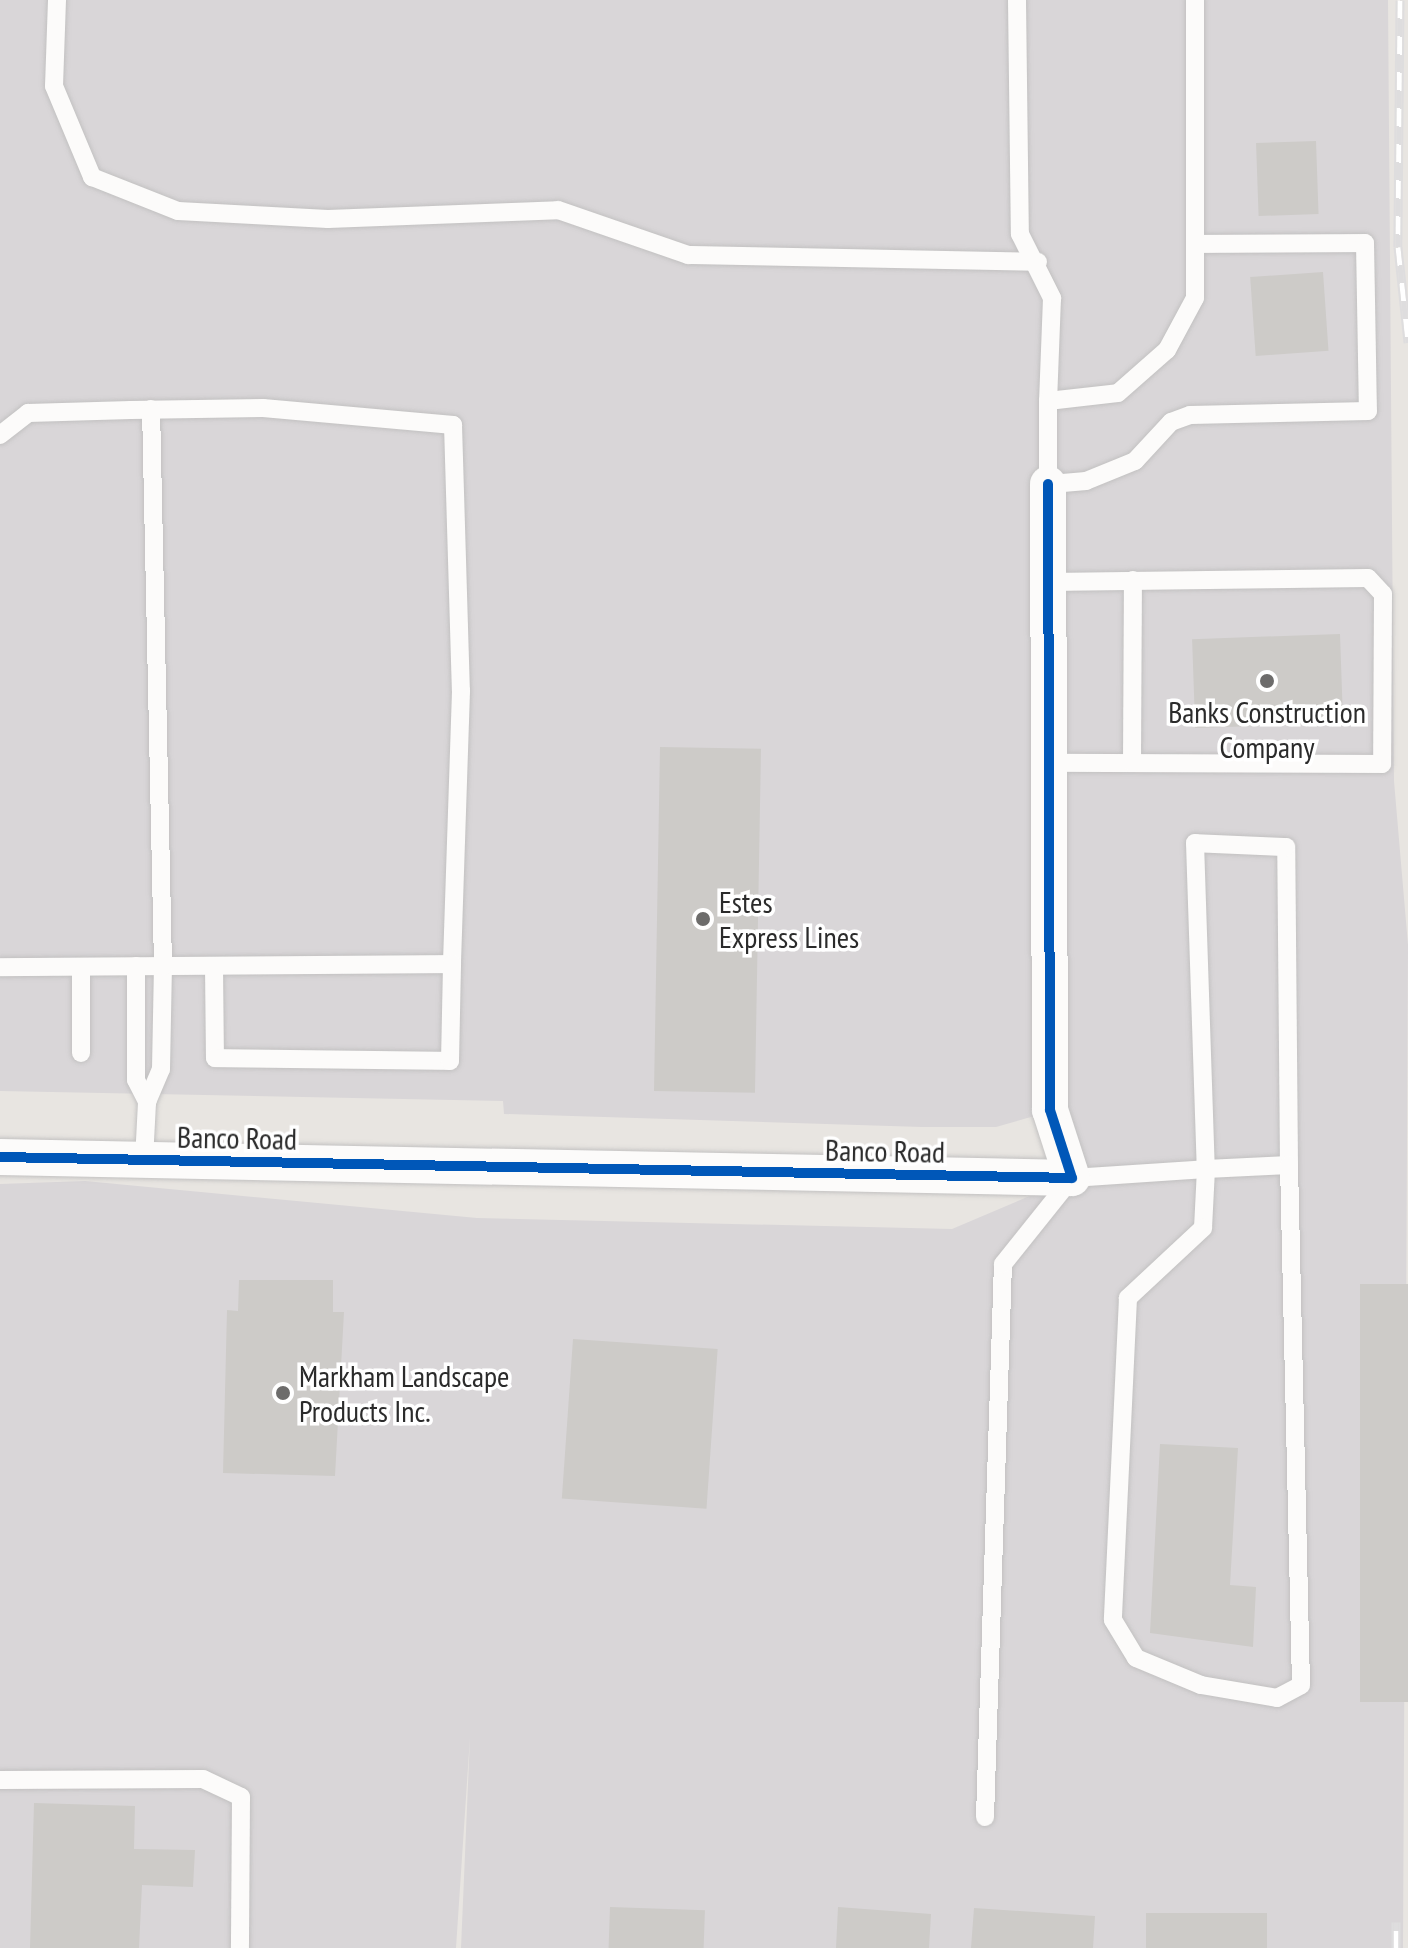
<!DOCTYPE html>
<html>
<head>
<meta charset="utf-8">
<style>
  body { margin:0 }
  #map { position:relative; width:1408px; height:1948px; overflow:hidden; background:#e8e5e1; font-family:"PT Sans Narrow",sans-serif }
  div>[style] { position:absolute }
  .industrial>* { inset:0; background:#d9d6d8 }
  .building>* { inset:0; background:#cdcbc8; transform-origin:0 0 }
  .roads { filter:drop-shadow(0 0 2px #c2c1c1) drop-shadow(0 0 2px #c2c1c1) }
  .service>* { height:18px; margin:-9px; padding:0 9px; transform-origin:9px; border-radius:9px; background:#fcfbfa }
  .minor>* { height:36px; margin:-18px; padding:0 18px; transform-origin:18px; border-radius:18px; background:#fcfbfa }
  .rail>* { height:9px; margin-top:-4.5px; transform-origin:0; background:repeating-linear-gradient(90deg,#fff 0 18px,#deddde 0 36px); box-sizing:border-box; border-block:2px solid #deddde }
  .cycleway>* { height:10px; margin:-5px; padding:0 5px; transform-origin:5px; border-radius:5px; background:#0057b8 }
  .dots>* { width:22px; height:22px; translate:-50% -50%; box-sizing:border-box; border:4px solid #fff; border-radius:50% }
  span { translate:-50% -50%; white-space:nowrap; text-align:center; line-height:1.15; -webkit-text-stroke:7px #fff; paint-order:stroke }
  .poi-label { font-size:30px; color:#2b2b2b }
  .left { translate:0 -50%; text-align:left }
  .street-label { font-size:30px; color:#2b2b2b }
</style>
</head>
<body>
<div id="map">
  <div class="industrial">
    <div style="clip-path:polygon(0 0,1388px 0,1394px 781px,1408px 945px,1403px 1948px,461px 1948px,470px 1737px,456px 1948px,0 1948px,0 1184px,85px 1181px,477px 1218px,952px 1229px,1072px 1178px,1062px 1108px,996px 1127px,922px 1127px,504px 1114px,503px 1101px,0 1091px)"></div>
  </div>
  <div class="building">
    <div style="left:1316px;top:141px;width:73px;height:60px;rotate:88deg"></div>
    <div style="left:1323px;top:272px;width:79px;height:73px;rotate:86deg"></div>
    <div style="left:1340px;top:634px;width:89px;height:148px;rotate:88deg"></div>
    <div style="left:660px;top:747px;width:101px;height:344px;rotate:1deg"></div>
    <div style="clip-path:polygon(239px 1280px,333px 1280px,333px 1312px,344px 1312px,335px 1476px,223px 1473px,227px 1310px,238px 1311px)"></div>
    <div style="left:1408px;top:1284px;width:418px;height:48px;rotate:90deg"></div>
    <div style="left:573px;top:1339px;width:145px;height:160px;rotate:4deg"></div>
    <div style="clip-path:polygon(1160px 1444px,1238px 1448px,1230px 1585px,1256px 1587px,1253px 1647px,1150px 1633px)"></div>
    <div style="clip-path:polygon(34px 1803px,135px 1806px,134px 1849px,195px 1850px,193px 1887px,142px 1885px,139px 1948px,30px 1948px)"></div>
    <div style="left:610px;top:1907px;width:95px;height:41px;rotate:2deg"></div>
    <div style="clip-path:polygon(838px 1907px,931px 1914px,929px 1948px,836px 1948px)"></div>
    <div style="clip-path:polygon(974px 1908px,1095px 1916px,1093px 1948px,971px 1948px)"></div>
    <div style="left:1146px;top:1913px;width:121px;height:35px"></div>
  </div>
  <div class="roads">
    <div class="service">
      <div style="left:57px;top:0;width:86px;rotate:92deg"></div>
      <div style="left:54px;top:86px;width:99px;rotate:67.3deg"></div>
      <div style="left:92px;top:177px;width:92px;rotate:21.6deg"></div>
      <div style="left:178px;top:211px;width:150px;rotate:3.1deg"></div>
      <div style="left:328px;top:219px;width:230px;rotate:-2.2deg"></div>
      <div style="left:558px;top:210px;width:138px;rotate:19.1deg"></div>
      <div style="left:688px;top:255px;width:350px;rotate:1.1deg"></div>
      <div style="left:1017px;top:0;width:234px;rotate:89.3deg"></div>
      <div style="left:1020px;top:234px;width:72px;rotate:63.4deg"></div>
      <div style="left:1052px;top:298px;width:103px;rotate:92.2deg"></div>
      <div style="left:1195px;top:244px;width:170px;rotate:-0.3deg"></div>
      <div style="left:1365px;top:243px;width:168px;rotate:89deg"></div>
      <div style="left:1368px;top:411px;width:178px;rotate:178.7deg"></div>
      <div style="left:1190px;top:415px;width:20px;rotate:160deg"></div>
      <div style="left:1171px;top:422px;width:53px;rotate:132.7deg"></div>
      <div style="left:1135px;top:461px;width:53px;rotate:157.8deg"></div>
      <div style="left:1086px;top:481px;width:38px;rotate:175deg"></div>
      <div style="left:1048px;top:484px;width:83px;rotate:-90deg"></div>
      <div style="left:1048px;top:401px;width:70px;rotate:-6.5deg"></div>
      <div style="left:1118px;top:393px;width:65px;rotate:-41.3deg"></div>
      <div style="left:1167px;top:350px;width:59px;rotate:-61.7deg"></div>
      <div style="left:1195px;top:298px;width:298px;rotate:-90deg"></div>
      <div style="left:0;top:435px;width:36px;rotate:-38deg"></div>
      <div style="left:28px;top:413px;width:103px;rotate:-1.7deg"></div>
      <div style="left:131px;top:410px;width:132px;rotate:-0.9deg"></div>
      <div style="left:263px;top:408px;width:191px;rotate:5.1deg"></div>
      <div style="left:453px;top:425px;width:266px;rotate:88.3deg"></div>
      <div style="left:461px;top:691px;width:273px;rotate:91.9deg"></div>
      <div style="left:452px;top:964px;width:452px;rotate:179.6deg"></div>
      <div style="left:1048px;top:582px;width:320px;rotate:-0.7deg"></div>
      <div style="left:1368px;top:578px;width:22px;rotate:47deg"></div>
      <div style="left:1383px;top:594px;width:170px;rotate:90.3deg"></div>
      <div style="left:1382px;top:764px;width:333px;rotate:-179.8deg"></div>
      <div style="left:1132px;top:763px;width:183px;rotate:-89.7deg"></div>
      <div style="left:136px;top:966px;width:114px;rotate:90deg"></div>
      <div style="left:136px;top:1080px;width:25px;rotate:63deg"></div>
      <div style="left:81px;top:967px;width:86px;rotate:90deg"></div>
      <div style="left:214px;top:967px;width:91px;rotate:89.4deg"></div>
      <div style="left:215px;top:1058px;width:235px;rotate:0.7deg"></div>
      <div style="left:450px;top:1061px;width:97px;rotate:-88.8deg"></div>
      <div style="left:144px;top:1160px;width:58px;rotate:-87deg"></div>
      <div style="left:147px;top:1102px;width:36px;rotate:-67deg"></div>
      <div style="left:161px;top:1069px;width:103px;rotate:-88.9deg"></div>
      <div style="left:163px;top:966px;width:557px;rotate:-91.23deg"></div>
      <div style="left:0;top:1780px;width:203px;rotate:-0.3deg"></div>
      <div style="left:203px;top:1779px;width:42px;rotate:25.3deg"></div>
      <div style="left:241px;top:1797px;width:151px;rotate:90.4deg"></div>
      <div style="left:985px;top:1817px;width:553px;rotate:-88.14deg"></div>
      <div style="left:1003px;top:1264px;width:110px;rotate:-51.3deg"></div>
      <div style="left:1072px;top:1178px;width:134px;rotate:-3.8deg"></div>
      <div style="left:1206px;top:1169px;width:83px;rotate:-2.8deg"></div>
      <div style="left:1289px;top:1165px;width:318px;rotate:-90.5deg"></div>
      <div style="left:1286px;top:847px;width:91px;rotate:-177.5deg"></div>
      <div style="left:1195px;top:843px;width:326px;rotate:88.1deg"></div>
      <div style="left:1206px;top:1169px;width:59px;rotate:92.9deg"></div>
      <div style="left:1203px;top:1228px;width:103px;rotate:137deg"></div>
      <div style="left:1128px;top:1298px;width:322px;rotate:92.7deg"></div>
      <div style="left:1113px;top:1620px;width:44px;rotate:58.8deg"></div>
      <div style="left:1136px;top:1658px;width:70px;rotate:22.6deg"></div>
      <div style="left:1201px;top:1685px;width:77px;rotate:9.7deg"></div>
      <div style="left:1277px;top:1698px;width:27px;rotate:-28deg"></div>
      <div style="left:1301px;top:1685px;width:520px;rotate:-91.32deg"></div>
    </div>
    <div class="minor">
      <div style="left:0;top:1157px;width:1072px;rotate:1.12deg"></div>
      <div style="left:1072px;top:1178px;width:71px;rotate:-107.9deg"></div>
      <div style="left:1050px;top:1110px;width:626px;rotate:-90.18deg"></div>
    </div>
  </div>
  <div class="rail">
    <div style="left:1400px;top:0;width:247px;rotate:90.5deg"></div>
    <div style="left:1398px;top:247px;width:96px;rotate:84deg"></div>
    <div style="left:1396px;top:1948px;width:26px;rotate:-90deg"></div>
  </div>
  <div class="cycleway">
    <div style="left:0;top:1157px;width:1072px;rotate:1.12deg"></div>
    <div style="left:1072px;top:1178px;width:71px;rotate:-107.9deg"></div>
    <div style="left:1050px;top:1110px;width:626px;rotate:-90.18deg"></div>
  </div>
  <div class="dots">
    <div style="left:1267px;top:681px;background:#6d6c6b"></div>
    <div style="left:703px;top:919px;background:#6d6c6b"></div>
    <div style="left:283px;top:1393px;background:#6d6c6b"></div>
  </div>
  <div class="poi-label">
    <span style="left:1267px;top:729px">Banks Construction<br>Company</span>
    <span class="left" style="left:719px;top:919px">Estes<br>Express Lines</span>
    <span class="left" style="left:299px;top:1393px">Markham Landscape<br>Products Inc.</span>
  </div>
  <div class="street-label">
    <span style="left:237px;top:1138px;rotate:1deg">Banco Road</span>
    <span style="left:885px;top:1151px;rotate:1deg">Banco Road</span>
  </div>
</div>
</body>
</html>
